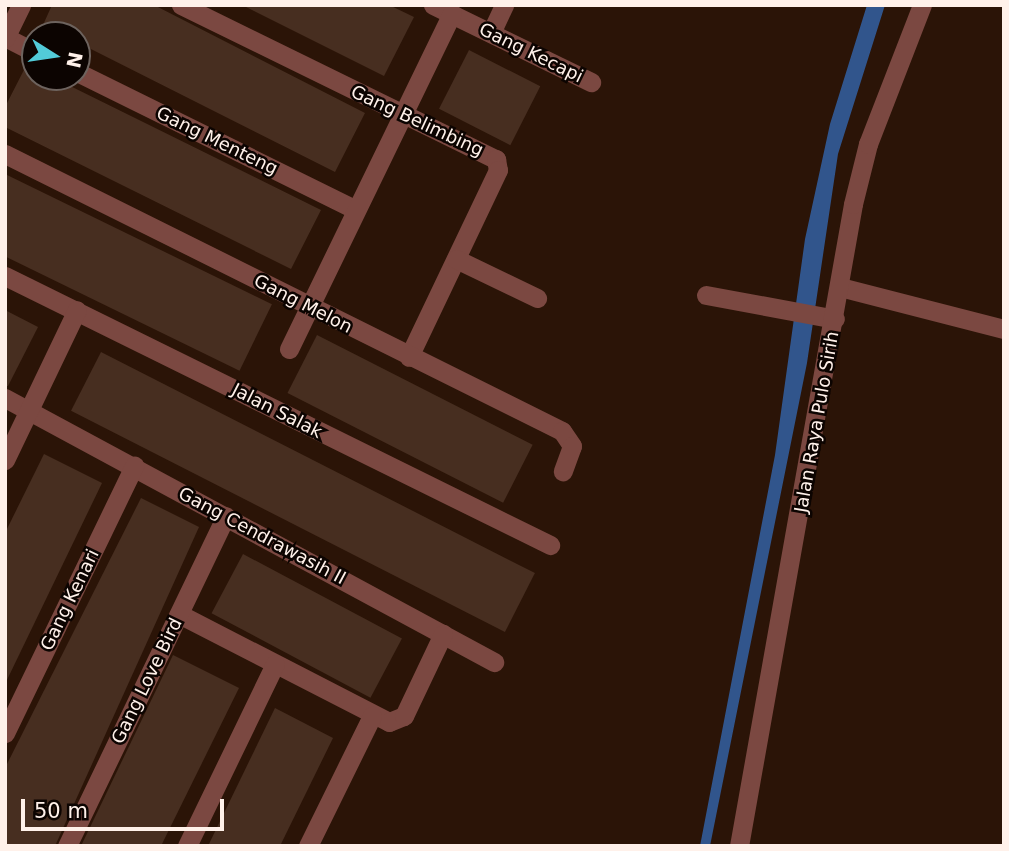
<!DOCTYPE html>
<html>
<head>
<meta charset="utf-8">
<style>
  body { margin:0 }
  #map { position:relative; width:1009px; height:851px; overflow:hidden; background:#2b1407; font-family:"DejaVu Sans",sans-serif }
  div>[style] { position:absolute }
  .water>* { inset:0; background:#31558c }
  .building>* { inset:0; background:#472e20; transform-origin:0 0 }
  .minor>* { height:19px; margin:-9.5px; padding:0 9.5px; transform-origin:9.5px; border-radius:9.5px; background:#7b4841 }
  .tertiary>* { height:19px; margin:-9.5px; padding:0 9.5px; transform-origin:9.5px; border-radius:9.5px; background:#7b4841 }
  span { translate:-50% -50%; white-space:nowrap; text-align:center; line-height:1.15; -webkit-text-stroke:5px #0c0401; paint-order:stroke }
  .street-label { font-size:18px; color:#fff1ea }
  .frame { position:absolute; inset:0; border:7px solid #fff1ea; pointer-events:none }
  .north { position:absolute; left:21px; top:21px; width:70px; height:70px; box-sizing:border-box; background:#0c0401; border:2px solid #6d635e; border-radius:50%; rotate:102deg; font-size:19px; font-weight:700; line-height:28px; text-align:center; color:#fff1ea }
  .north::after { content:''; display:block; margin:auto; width:24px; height:32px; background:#52cbd8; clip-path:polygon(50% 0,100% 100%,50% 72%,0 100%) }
  .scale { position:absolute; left:21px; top:799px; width:203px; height:32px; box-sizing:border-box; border:4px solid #fff1ea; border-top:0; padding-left:9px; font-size:21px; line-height:24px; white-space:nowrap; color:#fff1ea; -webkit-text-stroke:5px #0c0401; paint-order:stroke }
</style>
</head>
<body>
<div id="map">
  <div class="water">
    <div style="clip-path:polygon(867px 5px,885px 5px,838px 154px,807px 363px,710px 846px,700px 846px,775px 455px,805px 239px,830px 124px)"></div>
  </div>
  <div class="building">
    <div style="clip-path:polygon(52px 5px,154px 5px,365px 113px,335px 172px,77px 42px,77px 35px,43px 25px)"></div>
    <div style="clip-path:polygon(242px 5px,389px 5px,414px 17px,384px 76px)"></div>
    <div style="left:469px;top:50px;width:80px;height:66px;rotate:27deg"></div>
    <div style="clip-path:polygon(27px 64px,35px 77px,52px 77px,321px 210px,291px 269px,5px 127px,5px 107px)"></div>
    <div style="left:5px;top:174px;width:297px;height:74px;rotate:26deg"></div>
    <div style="clip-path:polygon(5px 310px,38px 327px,8px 386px,5px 386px)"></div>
    <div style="left:317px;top:335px;width:242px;height:65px;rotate:27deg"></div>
    <div style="left:101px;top:352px;width:487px;height:66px;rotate:27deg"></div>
    <div style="clip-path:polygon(44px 454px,102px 483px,5px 684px,5px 533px)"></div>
    <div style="clip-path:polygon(141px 498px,199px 527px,55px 846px,5px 846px,5px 768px)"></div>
    <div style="left:243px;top:554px;width:180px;height:67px;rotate:28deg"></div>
    <div style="clip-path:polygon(173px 655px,239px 688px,161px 846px,81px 846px)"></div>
    <div style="clip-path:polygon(275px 708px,333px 738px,280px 846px,208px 846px)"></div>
  </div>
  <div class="minor">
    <div style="left:181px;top:5px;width:351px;rotate:26.1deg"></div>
    <div style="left:496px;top:159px;width:11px;rotate:80deg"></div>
    <div style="left:498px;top:170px;width:207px;rotate:115.5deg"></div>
    <div style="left:433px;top:5px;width:176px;rotate:26deg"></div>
    <div style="left:491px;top:33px;width:31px;rotate:-65deg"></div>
    <div style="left:5px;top:37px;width:34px;rotate:27deg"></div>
    <div style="left:5px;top:38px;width:37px;rotate:-64deg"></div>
    <div style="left:77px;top:72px;width:311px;rotate:26.3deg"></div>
    <div style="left:5px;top:154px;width:622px;rotate:26.44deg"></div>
    <div style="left:562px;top:431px;width:18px;rotate:56deg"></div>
    <div style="left:572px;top:446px;width:27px;rotate:110deg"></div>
    <div style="left:456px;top:259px;width:90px;rotate:25.7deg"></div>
    <div style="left:5px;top:276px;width:608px;rotate:26.27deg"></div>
    <div style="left:840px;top:287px;width:169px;rotate:14.4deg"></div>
    <div style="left:706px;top:295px;width:131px;rotate:10.5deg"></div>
    <div style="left:289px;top:349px;width:373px;rotate:-64.1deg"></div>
    <div style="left:5px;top:398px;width:556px;rotate:28.36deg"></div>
    <div style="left:5px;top:460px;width:166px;rotate:-64.4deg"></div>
    <div style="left:179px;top:614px;width:236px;rotate:27.2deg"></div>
    <div style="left:389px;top:722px;width:16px;rotate:-22deg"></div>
    <div style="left:404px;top:716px;width:91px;rotate:-64.6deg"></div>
    <div style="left:5px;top:733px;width:297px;rotate:-64.2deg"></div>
    <div style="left:67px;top:846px;width:366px;rotate:-64.3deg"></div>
    <div style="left:187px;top:846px;width:202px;rotate:-64.2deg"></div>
    <div style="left:308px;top:846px;width:145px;rotate:-63.8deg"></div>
  </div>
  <div class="tertiary">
    <div style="left:739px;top:846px;width:652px;rotate:-79.93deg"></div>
    <div style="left:853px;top:204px;width:62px;rotate:-76deg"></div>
    <div style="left:868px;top:144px;width:149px;rotate:-68.8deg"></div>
  </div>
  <div class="street-label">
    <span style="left:531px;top:53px;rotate:26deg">Gang Kecapi</span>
    <span style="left:417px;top:121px;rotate:25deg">Gang Belimbing</span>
    <span style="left:217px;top:141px;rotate:26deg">Gang Menteng</span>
    <span style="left:303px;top:304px;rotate:27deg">Gang Melon</span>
    <span style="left:277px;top:411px;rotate:27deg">Jalan Salak</span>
    <span style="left:817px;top:422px;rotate:-80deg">Jalan Raya Pulo Sirih</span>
    <span style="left:262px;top:536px;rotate:28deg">Gang Cendrawasih II</span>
    <span style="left:70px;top:600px;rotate:-64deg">Gang Kenari</span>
    <span style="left:147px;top:681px;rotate:-64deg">Gang Love Bird</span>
  </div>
  <div class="frame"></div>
  <div class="north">N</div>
  <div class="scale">50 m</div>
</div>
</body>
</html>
